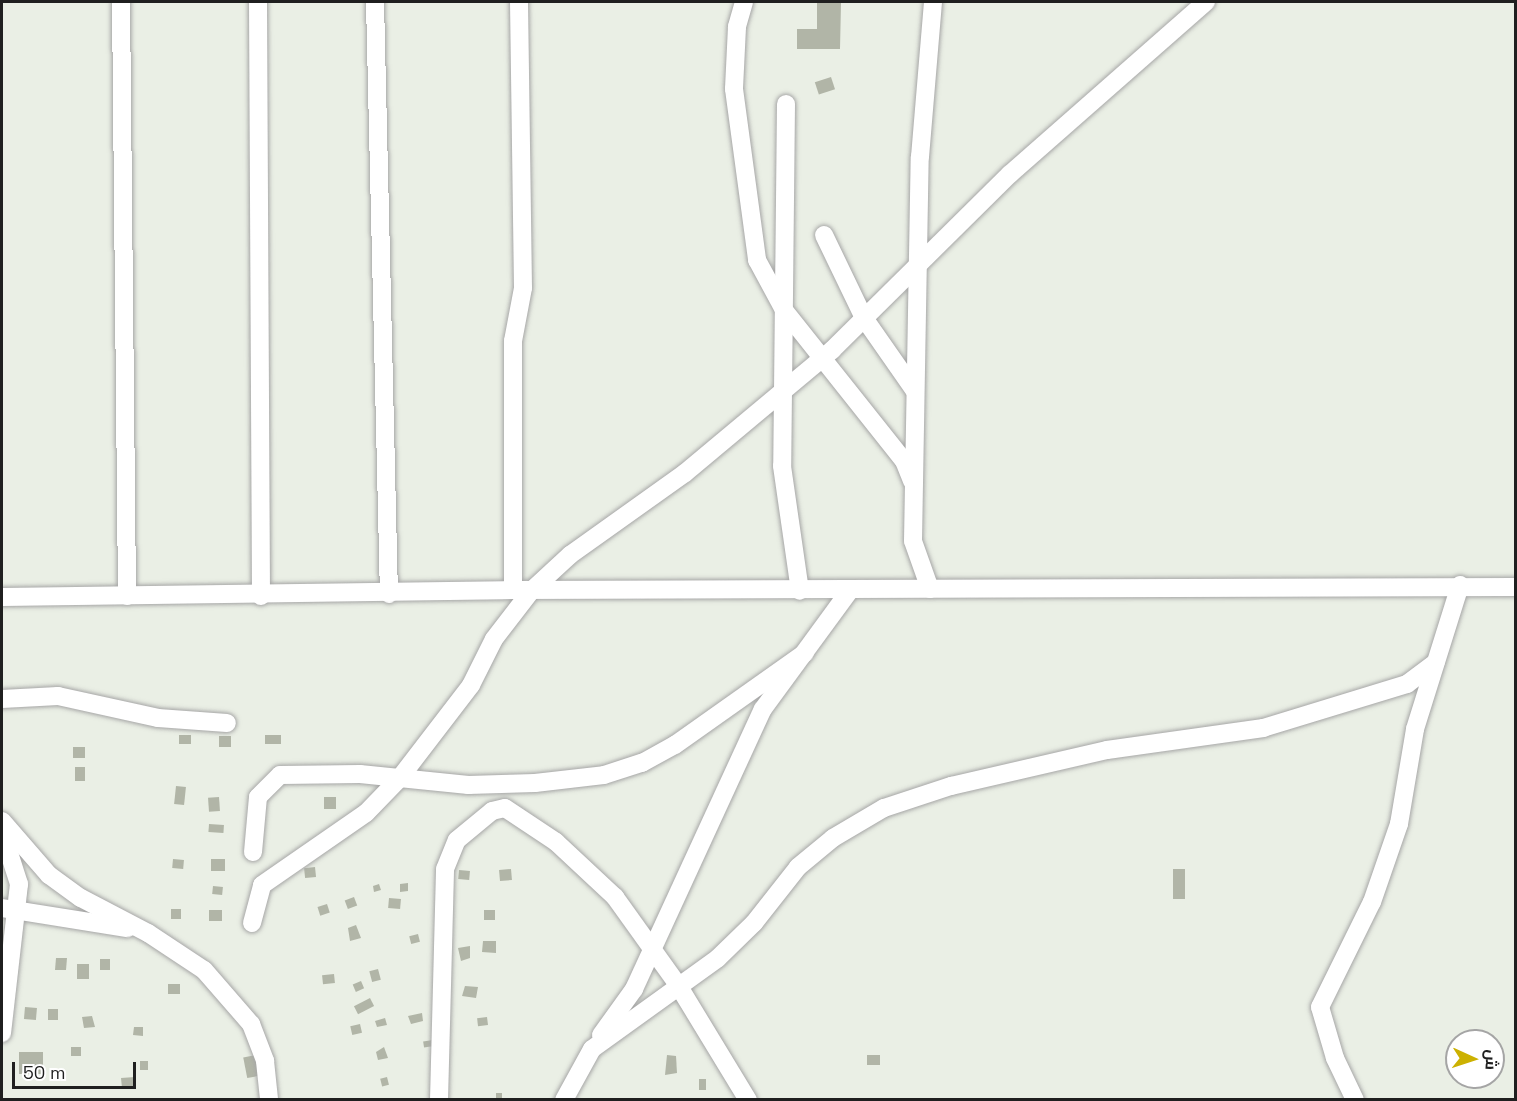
<!DOCTYPE html>
<html>
<head>
<meta charset="utf-8">
<style>
  body { margin:0 }
  #map { position:relative; width:1517px; height:1101px; overflow:hidden; background:#eaefe5; font-family:"Space Grotesk",Cairo,sans-serif }
  div>[style] { position:absolute }
  .building>* { inset:0; background:#b1b5a7; transform-origin:0 0 }
  .roads { filter:drop-shadow(0 0 2px #a6a6a6) drop-shadow(0 0 2px #a6a6a6) }
  .minor>* { height:18px; margin:-9px; padding:0 9px; transform-origin:9px; border-radius:9px; background:#fff }
  span { translate:-50% -50%; white-space:nowrap; text-align:center; line-height:1.15; -webkit-text-stroke:6px #fff; paint-order:stroke }
  .frame { position:absolute; inset:0; border:3px solid #1f1f1f; pointer-events:none }
  .north { position:absolute; left:1445px; top:1029px; width:60px; height:60px; box-sizing:border-box; background:#fff; border:2px solid #a5a5a5; border-radius:50%; rotate:93deg; font-size:16px; font-weight:700; line-height:24px; text-align:center; color:#1f1f1f }
  .north::after { content:''; display:block; margin:auto; width:21px; height:27px; background:#ccb101; clip-path:polygon(50% 0,100% 100%,50% 72%,0 100%) }
  .scale { position:absolute; left:12px; top:1062px; width:124px; height:27px; box-sizing:border-box; border:3px solid #1f1f1f; border-top:0; padding-left:8px; font-size:18px; line-height:21px; white-space:nowrap; color:#1f1f1f; -webkit-text-stroke:4px #fff; paint-order:stroke }
</style>
</head>
<body>
<div id="map">
  <div class="building">
    <div style="clip-path:polygon(817px 2px,841px 3px,840px 49px,797px 49px,797px 29px,817px 29px)"></div>
    <div style="left:831px;top:77px;width:13px;height:17px;rotate:72deg"></div>
    <div style="left:191px;top:735px;width:9px;height:12px;rotate:90deg"></div>
    <div style="left:265px;top:735px;width:16px;height:9px"></div>
    <div style="left:219px;top:736px;width:12px;height:11px"></div>
    <div style="left:73px;top:747px;width:12px;height:11px"></div>
    <div style="left:75px;top:767px;width:10px;height:14px"></div>
    <div style="left:176px;top:786px;width:10px;height:18px;rotate:6deg"></div>
    <div style="left:219px;top:797px;width:14px;height:11px;rotate:86deg"></div>
    <div style="left:324px;top:797px;width:12px;height:12px"></div>
    <div style="left:209px;top:824px;width:15px;height:8px;rotate:4deg"></div>
    <div style="left:173px;top:859px;width:11px;height:9px;rotate:5deg"></div>
    <div style="left:211px;top:859px;width:14px;height:12px"></div>
    <div style="left:315px;top:867px;width:10px;height:11px;rotate:84deg"></div>
    <div style="left:511px;top:869px;width:11px;height:12px;rotate:85deg"></div>
    <div style="left:1173px;top:869px;width:12px;height:30px"></div>
    <div style="left:459px;top:870px;width:11px;height:9px;rotate:5deg"></div>
    <div style="clip-path:polygon(408px 883px,408px 891px,400px 892px,400px 884px)"></div>
    <div style="clip-path:polygon(379px 884px,381px 890px,374px 892px,373px 886px)"></div>
    <div style="left:213px;top:886px;width:10px;height:8px;rotate:6deg"></div>
    <div style="left:354px;top:897px;width:9px;height:10px;rotate:69deg"></div>
    <div style="left:389px;top:898px;width:12px;height:10px;rotate:5deg"></div>
    <div style="left:327px;top:904px;width:9px;height:10px;rotate:72deg"></div>
    <div style="left:171px;top:909px;width:10px;height:10px"></div>
    <div style="left:209px;top:910px;width:13px;height:11px"></div>
    <div style="left:495px;top:910px;width:10px;height:11px;rotate:90deg"></div>
    <div style="clip-path:polygon(356px 925px,361px 938px,350px 941px,348px 928px)"></div>
    <div style="left:418px;top:934px;width:8px;height:9px;rotate:76deg"></div>
    <div style="clip-path:polygon(483px 941px,496px 941px,496px 953px,482px 952px)"></div>
    <div style="clip-path:polygon(470px 946px,470px 958px,461px 961px,458px 948px)"></div>
    <div style="clip-path:polygon(56px 958px,67px 958px,66px 970px,55px 970px)"></div>
    <div style="left:100px;top:959px;width:10px;height:11px"></div>
    <div style="left:77px;top:964px;width:12px;height:15px"></div>
    <div style="left:378px;top:969px;width:11px;height:9px;rotate:75deg"></div>
    <div style="left:334px;top:974px;width:9px;height:12px;rotate:84deg"></div>
    <div style="left:361px;top:981px;width:8px;height:9px;rotate:67deg"></div>
    <div style="left:180px;top:984px;width:10px;height:12px;rotate:90deg"></div>
    <div style="clip-path:polygon(465px 986px,478px 987px,476px 998px,462px 996px)"></div>
    <div style="left:370px;top:998px;width:9px;height:18px;rotate:63deg"></div>
    <div style="left:25px;top:1007px;width:12px;height:12px;rotate:5deg"></div>
    <div style="left:48px;top:1009px;width:10px;height:11px"></div>
    <div style="clip-path:polygon(422px 1013px,423px 1021px,411px 1024px,408px 1016px)"></div>
    <div style="clip-path:polygon(92px 1016px,95px 1027px,84px 1028px,82px 1017px)"></div>
    <div style="left:487px;top:1017px;width:8px;height:10px;rotate:83deg"></div>
    <div style="clip-path:polygon(385px 1018px,387px 1025px,377px 1027px,375px 1021px)"></div>
    <div style="left:360px;top:1024px;width:9px;height:10px;rotate:77deg"></div>
    <div style="clip-path:polygon(134px 1027px,143px 1027px,143px 1036px,133px 1035px)"></div>
    <div style="left:433px;top:1040px;width:6px;height:10px;rotate:81deg"></div>
    <div style="left:71px;top:1047px;width:10px;height:9px"></div>
    <div style="clip-path:polygon(384px 1047px,388px 1058px,378px 1060px,376px 1052px)"></div>
    <div style="left:43px;top:1052px;width:22px;height:24px;rotate:90deg"></div>
    <div style="left:256px;top:1055px;width:21px;height:13px;rotate:79deg"></div>
    <div style="clip-path:polygon(667px 1055px,676px 1056px,677px 1073px,665px 1075px)"></div>
    <div style="left:867px;top:1055px;width:13px;height:10px"></div>
    <div style="left:140px;top:1061px;width:8px;height:9px"></div>
    <div style="clip-path:polygon(135px 1077px,135px 1088px,122px 1088px,121px 1078px)"></div>
    <div style="left:387px;top:1077px;width:8px;height:7px;rotate:76deg"></div>
    <div style="left:699px;top:1079px;width:7px;height:11px"></div>
    <div style="left:496px;top:1093px;width:6px;height:7px"></div>
  </div>
  <div class="roads">
    <div class="minor">
      <div style="left:121px;top:2px;width:594px;rotate:89.42deg"></div>
      <div style="left:258px;top:2px;width:594px;rotate:89.71deg"></div>
      <div style="left:375px;top:2px;width:592px;rotate:88.65deg"></div>
      <div style="left:744px;top:2px;width:26px;rotate:106deg"></div>
      <div style="left:737px;top:27px;width:62px;rotate:92.8deg"></div>
      <div style="left:734px;top:89px;width:173px;rotate:82.3deg"></div>
      <div style="left:757px;top:260px;width:57px;rotate:61.6deg"></div>
      <div style="left:784px;top:310px;width:193px;rotate:51.5deg"></div>
      <div style="left:904px;top:461px;width:22px;rotate:68deg"></div>
      <div style="left:786px;top:104px;width:362px;rotate:90.6deg"></div>
      <div style="left:782px;top:466px;width:126px;rotate:81.8deg"></div>
      <div style="left:824px;top:235px;width:92px;rotate:64.3deg"></div>
      <div style="left:864px;top:318px;width:89px;rotate:55.1deg"></div>
      <div style="left:930px;top:589px;width:51px;rotate:-109.5deg"></div>
      <div style="left:913px;top:541px;width:384px;rotate:-89deg"></div>
      <div style="left:920px;top:157px;width:156px;rotate:-85.2deg"></div>
      <div style="left:513px;top:590px;width:249px;rotate:-90deg"></div>
      <div style="left:513px;top:341px;width:54px;rotate:-79.3deg"></div>
      <div style="left:523px;top:288px;width:286px;rotate:-90.8deg"></div>
      <div style="left:2px;top:597px;width:511px;rotate:-0.78deg"></div>
      <div style="left:513px;top:590px;width:1003px;rotate:-0.17deg"></div>
      <div style="left:2px;top:699px;width:56px;rotate:-3.1deg"></div>
      <div style="left:58px;top:696px;width:102px;rotate:12.4deg"></div>
      <div style="left:158px;top:718px;width:69px;rotate:4.1deg"></div>
      <div style="left:2px;top:821px;width:72px;rotate:49deg"></div>
      <div style="left:49px;top:875px;width:39px;rotate:36deg"></div>
      <div style="left:81px;top:898px;width:76px;rotate:27.6deg"></div>
      <div style="left:148px;top:933px;width:67px;rotate:33.5deg"></div>
      <div style="left:204px;top:970px;width:72px;rotate:49deg"></div>
      <div style="left:251px;top:1024px;width:40px;rotate:69deg"></div>
      <div style="left:265px;top:1061px;width:39px;rotate:84deg"></div>
      <div style="left:2px;top:831px;width:56px;rotate:72.2deg"></div>
      <div style="left:19px;top:884px;width:150px;rotate:96.5deg"></div>
      <div style="left:253px;top:852px;width:55px;rotate:-84.8deg"></div>
      <div style="left:258px;top:797px;width:31px;rotate:-45deg"></div>
      <div style="left:280px;top:775px;width:80px;rotate:-0.7deg"></div>
      <div style="left:360px;top:774px;width:109px;rotate:5.8deg"></div>
      <div style="left:468px;top:785px;width:67px;rotate:-1.7deg"></div>
      <div style="left:535px;top:783px;width:69px;rotate:-6.6deg"></div>
      <div style="left:604px;top:775px;width:40px;rotate:-18deg"></div>
      <div style="left:642px;top:763px;width:38px;rotate:-29deg"></div>
      <div style="left:675px;top:745px;width:159px;rotate:-35.3deg"></div>
      <div style="left:2px;top:908px;width:127px;rotate:9.1deg"></div>
      <div style="left:252px;top:923px;width:39px;rotate:-75deg"></div>
      <div style="left:262px;top:885px;width:126px;rotate:-34.7deg"></div>
      <div style="left:366px;top:813px;width:47px;rotate:-45.9deg"></div>
      <div style="left:399px;top:779px;width:118px;rotate:-52.5deg"></div>
      <div style="left:471px;top:685px;width:51px;rotate:-63.4deg"></div>
      <div style="left:494px;top:639px;width:61px;rotate:-52.4deg"></div>
      <div style="left:531px;top:591px;width:53px;rotate:-42.7deg"></div>
      <div style="left:570px;top:555px;width:141px;rotate:-35.5deg"></div>
      <div style="left:685px;top:473px;width:192px;rotate:-39.9deg"></div>
      <div style="left:832px;top:350px;width:250px;rotate:-44.7deg"></div>
      <div style="left:1010px;top:174px;width:261px;rotate:-41.3deg"></div>
      <div style="left:601px;top:1035px;width:57px;rotate:-54.3deg"></div>
      <div style="left:634px;top:989px;width:308px;rotate:-65.3deg"></div>
      <div style="left:763px;top:709px;width:147px;rotate:-53.8deg"></div>
      <div style="left:439px;top:1100px;width:231px;rotate:-88.5deg"></div>
      <div style="left:445px;top:869px;width:31px;rotate:-68deg"></div>
      <div style="left:457px;top:840px;width:45px;rotate:-39.6deg"></div>
      <div style="left:492px;top:811px;width:13px;rotate:-13deg"></div>
      <div style="left:505px;top:808px;width:61px;rotate:33.7deg"></div>
      <div style="left:556px;top:842px;width:81px;rotate:43deg"></div>
      <div style="left:615px;top:897px;width:108px;rotate:54.4deg"></div>
      <div style="left:678px;top:985px;width:135px;rotate:58.7deg"></div>
      <div style="left:564px;top:1100px;width:58px;rotate:-61.2deg"></div>
      <div style="left:592px;top:1049px;width:155px;rotate:-35.8deg"></div>
      <div style="left:718px;top:958px;width:50px;rotate:-44.2deg"></div>
      <div style="left:754px;top:923px;width:71px;rotate:-51.8deg"></div>
      <div style="left:798px;top:867px;width:45px;rotate:-39.6deg"></div>
      <div style="left:833px;top:838px;width:59px;rotate:-30.5deg"></div>
      <div style="left:884px;top:808px;width:71px;rotate:-18.2deg"></div>
      <div style="left:951px;top:786px;width:160px;rotate:-13deg"></div>
      <div style="left:1107px;top:750px;width:158px;rotate:-8deg"></div>
      <div style="left:1263px;top:728px;width:151px;rotate:-17deg"></div>
      <div style="left:1407px;top:684px;width:36px;rotate:-37deg"></div>
      <div style="left:1355px;top:1100px;width:47px;rotate:-115.5deg"></div>
      <div style="left:1335px;top:1058px;width:53px;rotate:-106.4deg"></div>
      <div style="left:1320px;top:1007px;width:117px;rotate:-63.7deg"></div>
      <div style="left:1372px;top:902px;width:83px;rotate:-70.9deg"></div>
      <div style="left:1399px;top:824px;width:96px;rotate:-80.4deg"></div>
      <div style="left:1415px;top:729px;width:151px;rotate:-72.6deg"></div>
    </div>
  </div>
  <div class="frame"></div>
  <div class="north">ش</div>
  <div class="scale">50 m</div>
</div>
</body>
</html>
